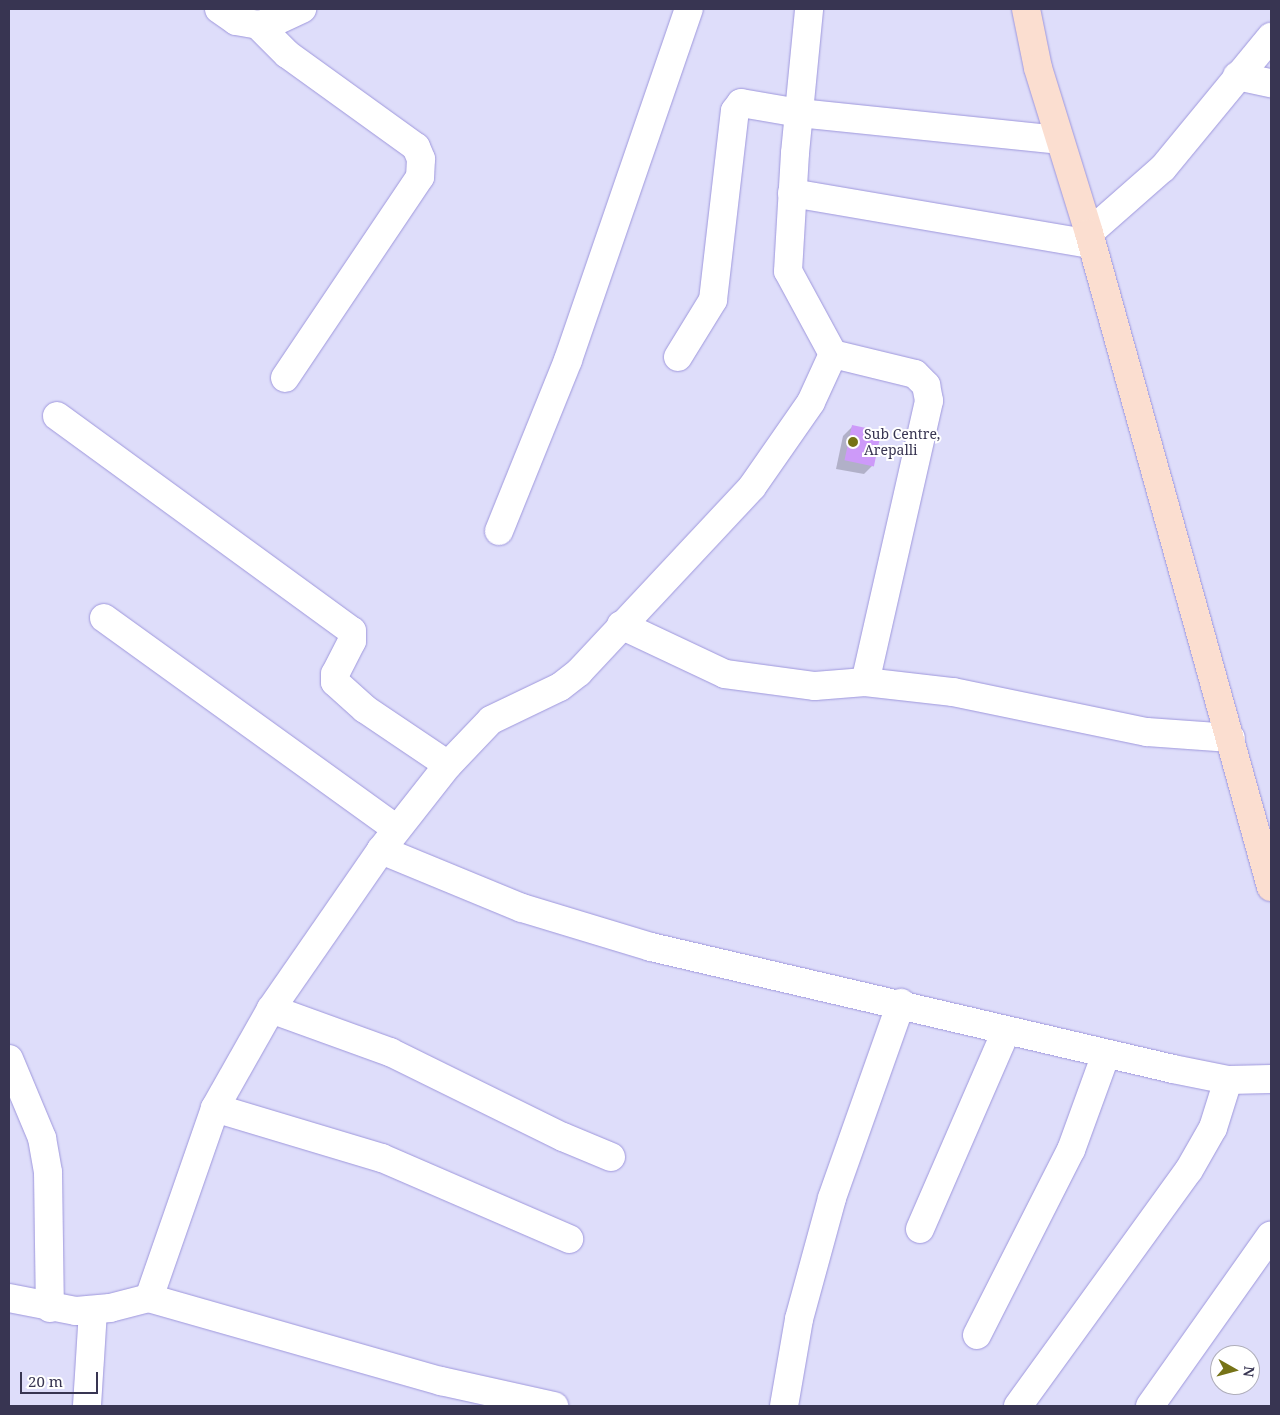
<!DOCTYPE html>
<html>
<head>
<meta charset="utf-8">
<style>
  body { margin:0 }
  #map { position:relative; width:1280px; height:1415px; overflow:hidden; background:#deddfa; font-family:"Noto Serif",serif }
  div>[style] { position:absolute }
  .shadow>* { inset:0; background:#0003 }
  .building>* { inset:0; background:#cd9af9; transform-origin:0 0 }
  .roads { filter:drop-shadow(0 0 1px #9e97dc) drop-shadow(0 0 1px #9e97dc) }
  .minor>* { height:28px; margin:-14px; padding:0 14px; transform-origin:14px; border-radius:14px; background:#fff }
  .major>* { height:28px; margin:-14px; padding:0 14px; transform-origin:14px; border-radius:14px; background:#fbded0 }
  .dots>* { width:14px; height:14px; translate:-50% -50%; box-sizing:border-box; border:2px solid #fff; border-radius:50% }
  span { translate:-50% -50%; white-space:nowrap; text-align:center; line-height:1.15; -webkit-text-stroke:4px #fff; paint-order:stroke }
  .poi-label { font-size:14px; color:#383552 }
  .left { translate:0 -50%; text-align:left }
  .frame { position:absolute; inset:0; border:10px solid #383552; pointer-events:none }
  .north { position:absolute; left:1210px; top:1345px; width:50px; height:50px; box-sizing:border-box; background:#fff; border:1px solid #afaeba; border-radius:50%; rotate:97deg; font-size:14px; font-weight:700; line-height:20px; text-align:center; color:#383552 }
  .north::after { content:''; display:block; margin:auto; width:18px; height:22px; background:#767317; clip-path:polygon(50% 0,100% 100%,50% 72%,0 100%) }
  .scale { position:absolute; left:20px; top:1372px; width:78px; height:22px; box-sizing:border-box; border:2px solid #383552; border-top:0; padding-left:6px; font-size:15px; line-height:18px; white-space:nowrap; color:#383552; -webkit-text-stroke:4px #fff; paint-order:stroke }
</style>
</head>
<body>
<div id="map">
  <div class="shadow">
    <div style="clip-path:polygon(852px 427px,873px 465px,864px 474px,836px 469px,843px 436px)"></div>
  </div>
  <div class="building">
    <div style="left:852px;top:425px;width:30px;height:36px;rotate:12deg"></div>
  </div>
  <div class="roads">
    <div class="minor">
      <div style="left:219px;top:9px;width:21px;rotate:35deg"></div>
      <div style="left:236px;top:21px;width:22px;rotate:10deg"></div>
      <div style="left:258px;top:25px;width:18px;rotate:-13deg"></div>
      <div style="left:276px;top:21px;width:29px;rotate:-25deg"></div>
      <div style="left:258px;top:25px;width:41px;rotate:45deg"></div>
      <div style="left:287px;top:54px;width:159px;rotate:35.8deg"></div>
      <div style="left:416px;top:147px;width:13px;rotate:67deg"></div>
      <div style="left:421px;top:159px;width:18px;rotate:93deg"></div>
      <div style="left:420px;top:177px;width:242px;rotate:123.9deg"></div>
      <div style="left:1237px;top:76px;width:35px;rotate:12deg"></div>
      <div style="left:792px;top:193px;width:302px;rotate:9.7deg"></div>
      <div style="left:1089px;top:233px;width:98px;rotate:-41.3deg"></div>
      <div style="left:1163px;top:168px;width:170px;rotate:-50.5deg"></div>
      <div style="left:833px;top:354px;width:84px;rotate:13.7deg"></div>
      <div style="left:915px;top:374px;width:16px;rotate:45deg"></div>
      <div style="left:926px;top:385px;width:16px;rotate:79deg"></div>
      <div style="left:929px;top:401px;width:288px;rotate:102.8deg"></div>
      <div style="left:678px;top:357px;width:67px;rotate:-58.4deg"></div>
      <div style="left:713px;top:300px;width:190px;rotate:-83.4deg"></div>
      <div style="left:735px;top:111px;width:10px;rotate:-53deg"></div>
      <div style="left:741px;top:103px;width:59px;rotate:9.8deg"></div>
      <div style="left:799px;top:113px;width:261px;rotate:5.9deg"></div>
      <div style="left:57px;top:416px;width:365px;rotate:36.1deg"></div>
      <div style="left:352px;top:631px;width:10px;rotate:90deg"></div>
      <div style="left:352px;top:641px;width:37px;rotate:117deg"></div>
      <div style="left:335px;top:674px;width:8px;rotate:90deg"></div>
      <div style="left:335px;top:682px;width:40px;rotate:42deg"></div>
      <div style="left:365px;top:709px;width:100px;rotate:34deg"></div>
      <div style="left:499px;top:531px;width:184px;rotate:-68deg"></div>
      <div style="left:568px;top:360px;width:371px;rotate:-71deg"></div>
      <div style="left:104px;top:618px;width:361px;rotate:35.8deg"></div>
      <div style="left:621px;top:625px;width:115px;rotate:25.2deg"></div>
      <div style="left:725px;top:674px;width:91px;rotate:7.6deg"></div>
      <div style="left:815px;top:686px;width:50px;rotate:-4.6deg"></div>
      <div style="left:865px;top:682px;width:89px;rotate:6.5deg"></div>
      <div style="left:953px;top:692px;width:198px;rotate:11.7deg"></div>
      <div style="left:1147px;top:732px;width:84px;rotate:4.1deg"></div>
      <div style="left:381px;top:850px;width:152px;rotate:22.4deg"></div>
      <div style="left:522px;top:908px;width:135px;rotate:16.8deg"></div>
      <div style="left:651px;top:947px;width:536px;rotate:13.15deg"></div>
      <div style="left:1173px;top:1069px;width:56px;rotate:11.3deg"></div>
      <div style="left:1228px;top:1080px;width:43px;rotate:-1.3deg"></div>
      <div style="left:271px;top:1009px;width:127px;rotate:19.9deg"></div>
      <div style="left:390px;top:1052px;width:193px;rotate:26.2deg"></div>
      <div style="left:563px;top:1137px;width:52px;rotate:22.6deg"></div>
      <div style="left:9px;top:1059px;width:86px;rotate:67.3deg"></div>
      <div style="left:42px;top:1138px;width:35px;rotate:80deg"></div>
      <div style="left:48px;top:1172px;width:136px;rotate:89.2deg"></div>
      <div style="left:215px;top:1108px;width:174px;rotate:16.7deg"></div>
      <div style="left:382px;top:1158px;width:204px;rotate:23.4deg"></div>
      <div style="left:920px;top:1229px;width:216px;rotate:-66.5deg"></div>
      <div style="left:9px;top:1298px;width:68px;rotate:11deg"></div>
      <div style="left:76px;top:1311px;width:34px;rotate:-5deg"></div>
      <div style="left:110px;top:1308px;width:40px;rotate:-14.4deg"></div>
      <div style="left:149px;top:1298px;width:201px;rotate:-70.8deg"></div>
      <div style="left:215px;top:1108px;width:114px;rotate:-60.5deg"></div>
      <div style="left:271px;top:1009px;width:193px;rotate:-55.3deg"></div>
      <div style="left:381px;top:850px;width:108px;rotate:-51.8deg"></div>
      <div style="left:448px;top:765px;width:62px;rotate:-46.3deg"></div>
      <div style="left:491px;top:720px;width:76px;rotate:-25.6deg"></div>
      <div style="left:560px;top:687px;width:24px;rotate:-38deg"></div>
      <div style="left:579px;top:672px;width:253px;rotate:-46.9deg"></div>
      <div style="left:752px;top:487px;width:103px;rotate:-55.2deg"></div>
      <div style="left:811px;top:402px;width:53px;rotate:-65.4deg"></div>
      <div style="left:833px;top:354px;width:94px;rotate:-118.5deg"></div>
      <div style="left:788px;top:271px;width:118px;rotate:-86.6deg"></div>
      <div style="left:795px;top:153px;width:145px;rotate:-84.4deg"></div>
      <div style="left:149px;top:1298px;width:304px;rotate:15.9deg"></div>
      <div style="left:441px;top:1381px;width:116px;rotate:12.5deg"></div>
      <div style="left:977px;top:1335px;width:208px;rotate:-63.1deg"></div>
      <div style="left:1071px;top:1150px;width:102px;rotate:-70deg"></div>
      <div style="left:87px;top:1406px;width:96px;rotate:-86.4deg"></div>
      <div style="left:784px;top:1406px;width:88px;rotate:-80.2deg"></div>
      <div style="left:799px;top:1319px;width:125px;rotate:-74.7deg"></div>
      <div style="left:832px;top:1198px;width:207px;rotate:-70.5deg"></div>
      <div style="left:1018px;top:1406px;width:291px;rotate:-54.1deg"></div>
      <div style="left:1189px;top:1170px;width:48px;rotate:-60.3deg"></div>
      <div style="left:1213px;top:1128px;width:50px;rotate:-72.6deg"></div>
      <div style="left:1150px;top:1406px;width:209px;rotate:-54.7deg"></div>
    </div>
    <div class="major">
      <div style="left:1026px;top:9px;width:60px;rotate:78.5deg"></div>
      <div style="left:1038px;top:68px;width:173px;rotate:72.8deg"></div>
      <div style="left:1089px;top:233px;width:679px;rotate:74.45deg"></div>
    </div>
  </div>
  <div class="dots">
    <div style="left:853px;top:442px;background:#767317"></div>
  </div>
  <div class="poi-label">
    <span class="left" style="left:864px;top:442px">Sub Centre,<br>Arepalli</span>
  </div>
  <div class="frame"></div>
  <div class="north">N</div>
  <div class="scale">20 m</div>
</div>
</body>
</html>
